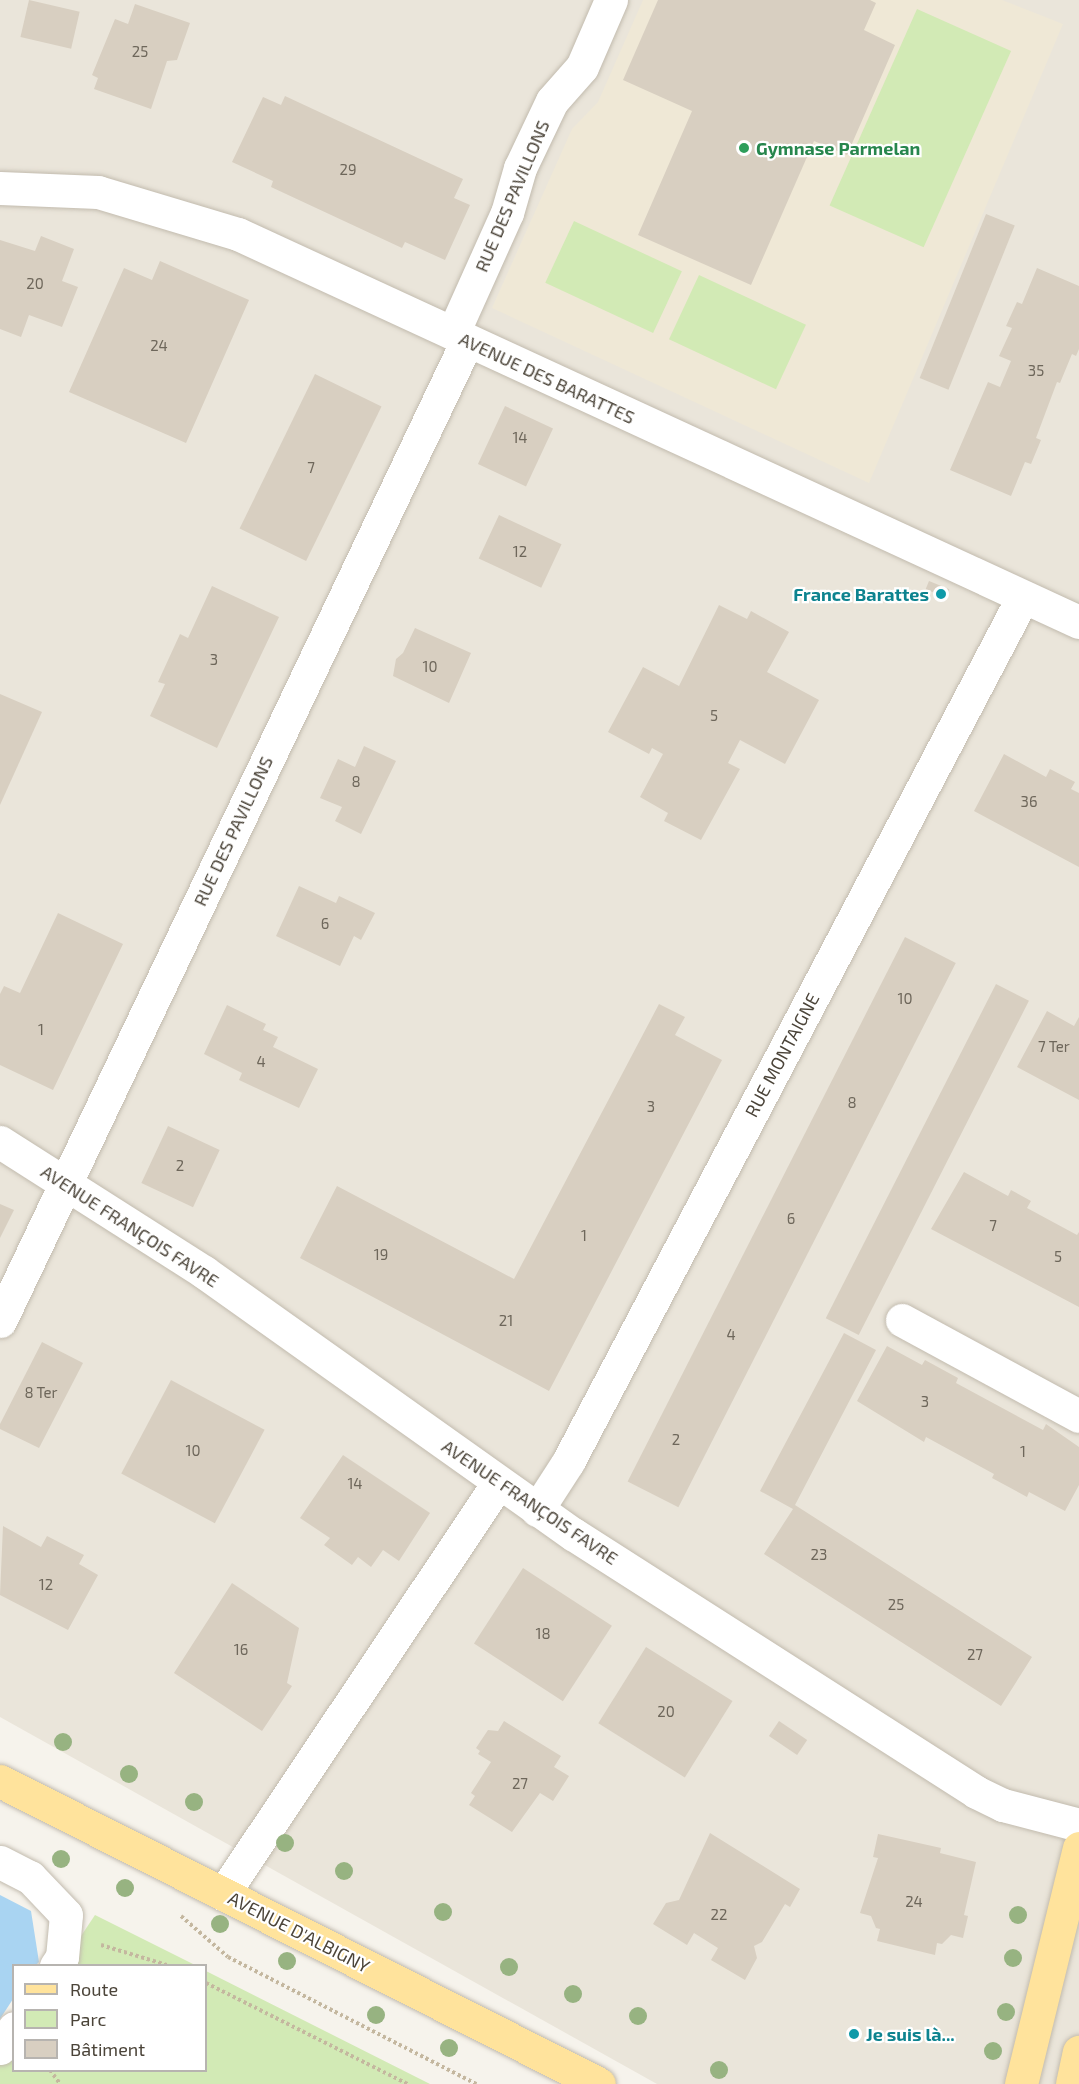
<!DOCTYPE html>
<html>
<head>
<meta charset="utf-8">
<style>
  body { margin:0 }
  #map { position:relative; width:1079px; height:2084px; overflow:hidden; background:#f6f3ec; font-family:"Exo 2",sans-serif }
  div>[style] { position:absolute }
  .residential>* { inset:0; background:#eae5da }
  .education>* { inset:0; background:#efe8d6 }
  .green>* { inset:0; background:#d2eab5; transform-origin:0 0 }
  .water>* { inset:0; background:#a9d4f2 }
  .building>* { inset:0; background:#d8cfc1; transform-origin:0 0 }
  .path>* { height:4px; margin-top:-2px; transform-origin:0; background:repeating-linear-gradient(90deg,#c4b79f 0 3px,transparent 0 6px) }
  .roads { filter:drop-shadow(0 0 2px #c2bbae) drop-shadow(0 0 2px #c2bbae) }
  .minor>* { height:33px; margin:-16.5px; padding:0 16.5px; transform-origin:16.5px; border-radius:16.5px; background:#fff }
  .major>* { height:33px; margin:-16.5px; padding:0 16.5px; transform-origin:16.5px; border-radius:16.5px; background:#ffe39c }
  .trees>* { width:18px; height:18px; margin:-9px; border-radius:50%; background:#97b381 }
  .dots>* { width:16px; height:16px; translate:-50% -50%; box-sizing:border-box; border:3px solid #fff; border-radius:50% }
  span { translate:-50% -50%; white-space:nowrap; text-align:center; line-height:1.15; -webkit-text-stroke:4.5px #fff; paint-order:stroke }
  .number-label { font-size:15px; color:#6e675b }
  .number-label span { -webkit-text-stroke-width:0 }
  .leisure-label { font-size:18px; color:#27864d; font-weight:700 }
  .left { translate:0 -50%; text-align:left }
  .street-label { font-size:18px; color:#4b4439 }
  .culture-label { font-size:18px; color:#0d838f; font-weight:700 }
  .right { translate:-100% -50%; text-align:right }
  .legend { position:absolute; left:12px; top:1964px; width:195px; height:108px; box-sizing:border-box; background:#fff; border:2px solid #b7b4b0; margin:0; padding:8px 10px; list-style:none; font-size:18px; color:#4b4439 }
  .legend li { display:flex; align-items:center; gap:12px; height:30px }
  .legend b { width:30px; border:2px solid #b7b4b0 }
</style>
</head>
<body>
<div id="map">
  <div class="residential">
    <div style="clip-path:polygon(0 0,1079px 0,1079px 2084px,657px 2084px,0 1717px)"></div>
  </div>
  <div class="education">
    <div style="clip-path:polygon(643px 0,1002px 0,1063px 24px,869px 483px,492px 308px,572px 129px,598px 102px)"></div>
  </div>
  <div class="green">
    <div style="left:917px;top:9px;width:103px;height:215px;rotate:24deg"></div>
    <div style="left:574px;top:221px;width:119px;height:68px;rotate:25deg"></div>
    <div style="left:699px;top:275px;width:118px;height:71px;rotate:25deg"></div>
    <div style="clip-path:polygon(95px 1915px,195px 1965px,61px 1966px)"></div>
    <div style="clip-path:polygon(206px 1971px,430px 2084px,0 2084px,0 2057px,13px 2037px,14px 2070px,206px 2070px)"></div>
  </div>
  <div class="water">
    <div style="clip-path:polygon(0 1895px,31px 1911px,39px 1962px,36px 1965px,14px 1966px,13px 1999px,0 2019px)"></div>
  </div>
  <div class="building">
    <div style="left:29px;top:0;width:52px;height:38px;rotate:13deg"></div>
    <div style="clip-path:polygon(658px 0,870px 0,876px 3px,864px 30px,895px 45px,847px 155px,814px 141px,751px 285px,638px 235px,692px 111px,623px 80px)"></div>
    <div style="clip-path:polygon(135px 4px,190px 23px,177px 60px,167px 61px,151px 109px,94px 89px,98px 78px,92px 75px,115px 19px,128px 24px)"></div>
    <div style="clip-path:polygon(285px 96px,463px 179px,454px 198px,470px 205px,445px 260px,405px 242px,402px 248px,271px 187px,273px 181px,232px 162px,263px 97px,281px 105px)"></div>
    <div style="left:986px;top:214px;width:31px;height:177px;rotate:22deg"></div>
    <div style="clip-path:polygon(41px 236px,74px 249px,62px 281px,78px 287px,62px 327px,29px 315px,21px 337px,0 329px,0 240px,35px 251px)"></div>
    <div style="clip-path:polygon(160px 261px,249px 300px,186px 443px,69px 392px,124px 268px,152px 280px)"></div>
    <div style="clip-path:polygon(1037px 268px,1079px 286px,1079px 349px,1076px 356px,1072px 354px,1060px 383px,1057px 382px,1036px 438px,1041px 440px,1031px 464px,1025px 462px,1011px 496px,950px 470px,988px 382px,1000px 387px,1011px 361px,999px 356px,1012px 328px,1006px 326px,1017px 302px,1022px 304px)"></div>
    <div style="left:315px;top:374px;width:74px;height:172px;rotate:26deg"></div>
    <div style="left:505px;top:406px;width:53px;height:64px;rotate:25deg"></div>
    <div style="left:499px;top:515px;width:69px;height:48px;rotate:25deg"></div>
    <div style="left:929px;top:581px;width:22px;height:9px;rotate:22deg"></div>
    <div style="clip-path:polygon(212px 586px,279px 617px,217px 748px,150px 716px,165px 684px,158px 682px,180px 634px,188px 638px)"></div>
    <div style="clip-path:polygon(719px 605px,747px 619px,751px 611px,789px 632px,767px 672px,819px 700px,785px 764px,740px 740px,728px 763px,740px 769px,701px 840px,664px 821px,668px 813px,640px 797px,663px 754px,652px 748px,649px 754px,608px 732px,643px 667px,679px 686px)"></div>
    <div style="clip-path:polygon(415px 628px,471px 653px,449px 703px,393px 676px,396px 659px,403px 653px)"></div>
    <div style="clip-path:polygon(0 694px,42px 712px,0 805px)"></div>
    <div style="clip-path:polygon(364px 746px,396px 761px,361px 834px,335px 821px,342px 807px,320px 798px,338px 759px,355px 767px)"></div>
    <div style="clip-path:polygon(1004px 754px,1046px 777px,1050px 769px,1075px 782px,1071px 789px,1079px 793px,1079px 867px,974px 811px)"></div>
    <div style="clip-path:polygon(299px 886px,336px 903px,339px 896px,375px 913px,361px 940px,354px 936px,340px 966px,276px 936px)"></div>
    <div style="clip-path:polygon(58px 913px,123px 944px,53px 1090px,0 1065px,0 994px,4px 986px,20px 993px)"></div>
    <div style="left:905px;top:937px;width:57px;height:611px;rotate:27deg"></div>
    <div style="left:996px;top:984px;width:37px;height:375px;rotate:27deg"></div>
    <div style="clip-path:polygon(659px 1004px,685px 1017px,675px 1035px,722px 1060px,549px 1391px,300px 1258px,337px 1186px,514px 1279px)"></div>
    <div style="clip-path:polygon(227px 1005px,266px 1024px,263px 1030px,278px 1037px,273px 1047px,318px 1069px,299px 1108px,239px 1080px,242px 1073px,204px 1054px)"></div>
    <div style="clip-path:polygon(1047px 1011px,1074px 1026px,1079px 1017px,1079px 1100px,1017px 1067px)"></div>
    <div style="left:168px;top:1126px;width:57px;height:63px;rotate:25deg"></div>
    <div style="clip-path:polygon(964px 1172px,1008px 1196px,1011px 1190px,1031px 1201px,1027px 1208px,1077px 1235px,1079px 1232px,1079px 1307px,931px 1229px)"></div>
    <div style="clip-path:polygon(0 1204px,14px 1210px,0 1238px)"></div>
    <div style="clip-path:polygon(844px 1333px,876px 1350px,795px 1505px,1032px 1657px,1001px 1706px,764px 1554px,793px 1509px,760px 1491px)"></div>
    <div style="clip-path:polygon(42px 1342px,83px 1363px,39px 1448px,0 1429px,0 1424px)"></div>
    <div style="clip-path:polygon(887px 1346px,922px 1365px,925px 1360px,958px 1378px,956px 1383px,1043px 1430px,1046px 1424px,1079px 1447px,1079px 1485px,1065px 1511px,1029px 1492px,1027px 1497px,992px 1478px,994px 1474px,926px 1437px,924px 1442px,857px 1401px)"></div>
    <div style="left:171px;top:1380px;width:106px;height:106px;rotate:28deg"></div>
    <div style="clip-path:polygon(343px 1455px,430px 1513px,399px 1561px,383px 1550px,371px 1567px,358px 1557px,352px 1565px,324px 1545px,330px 1538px,300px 1518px)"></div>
    <div style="clip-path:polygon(3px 1526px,41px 1547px,47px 1536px,84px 1555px,79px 1564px,98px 1575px,68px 1630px,0 1595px)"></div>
    <div style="left:523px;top:1568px;width:106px;height:90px;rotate:33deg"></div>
    <div style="clip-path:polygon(232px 1583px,299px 1628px,287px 1683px,292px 1686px,262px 1731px,174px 1673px)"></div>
    <div style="left:646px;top:1647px;width:102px;height:90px;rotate:32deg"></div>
    <div style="clip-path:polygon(504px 1721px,561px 1756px,554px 1767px,569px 1776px,553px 1801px,540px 1793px,512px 1832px,469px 1805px,475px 1796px,471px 1793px,491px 1762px,478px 1754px,480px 1751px,476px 1748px,488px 1730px,498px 1731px)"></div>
    <div style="left:779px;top:1721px;width:34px;height:18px;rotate:34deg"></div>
    <div style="clip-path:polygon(710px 1833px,800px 1889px,790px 1907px,785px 1904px,762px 1942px,754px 1946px,757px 1958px,745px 1980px,711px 1960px,718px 1948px,694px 1933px,687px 1945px,653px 1924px,666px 1903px,679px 1900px)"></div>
    <div style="clip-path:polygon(878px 1834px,941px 1848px,940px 1853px,976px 1862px,964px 1915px,968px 1916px,963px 1938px,951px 1935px,942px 1944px,937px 1943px,935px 1955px,877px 1941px,880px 1929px,876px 1928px,871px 1916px,860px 1913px,878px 1858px,873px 1857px)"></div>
  </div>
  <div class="path">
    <div style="left:181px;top:1916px;width:62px;rotate:41.1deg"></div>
    <div style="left:228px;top:1957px;width:279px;rotate:27.1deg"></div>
    <div style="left:101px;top:1945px;width:72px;rotate:16.9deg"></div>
    <div style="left:206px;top:1983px;width:226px;rotate:26.6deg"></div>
    <div style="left:50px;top:2070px;width:17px;rotate:54deg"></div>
  </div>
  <div class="roads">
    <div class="minor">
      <div style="left:0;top:188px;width:98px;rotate:2.3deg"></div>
      <div style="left:98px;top:192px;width:146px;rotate:16.7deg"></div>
      <div style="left:238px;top:234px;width:926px;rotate:24.77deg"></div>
      <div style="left:453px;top:333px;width:132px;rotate:-65.8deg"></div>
      <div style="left:507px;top:213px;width:47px;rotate:-73.9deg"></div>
      <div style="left:520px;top:168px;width:74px;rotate:-64.5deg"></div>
      <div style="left:552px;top:101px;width:45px;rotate:-48.6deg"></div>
      <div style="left:582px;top:67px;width:73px;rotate:-66.6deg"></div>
      <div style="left:0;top:1142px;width:242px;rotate:32.5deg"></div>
      <div style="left:204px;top:1272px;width:453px;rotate:35.4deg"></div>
      <div style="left:573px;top:1534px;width:479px;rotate:32.6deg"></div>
      <div style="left:976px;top:1792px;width:30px;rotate:26deg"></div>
      <div style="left:1003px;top:1805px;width:79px;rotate:14.7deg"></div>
      <div style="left:902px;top:1320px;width:201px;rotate:28.5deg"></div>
      <div style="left:0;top:1321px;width:1086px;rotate:-64.52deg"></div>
      <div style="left:537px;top:1510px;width:57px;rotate:-57.1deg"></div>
      <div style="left:568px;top:1462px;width:977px;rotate:-62.26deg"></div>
      <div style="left:0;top:1862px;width:34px;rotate:27deg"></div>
      <div style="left:30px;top:1877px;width:52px;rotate:46.5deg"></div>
      <div style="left:66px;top:1915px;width:42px;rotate:95.4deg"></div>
      <div style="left:62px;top:1957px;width:11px;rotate:124deg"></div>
      <div style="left:223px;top:1894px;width:495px;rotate:-56.2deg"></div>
      <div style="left:0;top:2048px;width:24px;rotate:-55deg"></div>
    </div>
    <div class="major">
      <div style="left:0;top:1781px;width:671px;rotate:26.83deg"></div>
      <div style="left:1021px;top:2084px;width:243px;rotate:-76.2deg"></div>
      <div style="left:1072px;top:2084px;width:33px;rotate:-78deg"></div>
    </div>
  </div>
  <div class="trees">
    <div style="left:63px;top:1742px"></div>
    <div style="left:129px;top:1774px"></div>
    <div style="left:194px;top:1802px"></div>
    <div style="left:285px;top:1843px"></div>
    <div style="left:61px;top:1859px"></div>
    <div style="left:344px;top:1871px"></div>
    <div style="left:125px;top:1888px"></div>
    <div style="left:443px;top:1912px"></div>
    <div style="left:1018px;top:1915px"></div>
    <div style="left:220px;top:1924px"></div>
    <div style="left:1013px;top:1958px"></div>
    <div style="left:287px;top:1961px"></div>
    <div style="left:509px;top:1967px"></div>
    <div style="left:573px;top:1994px"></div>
    <div style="left:1006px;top:2012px"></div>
    <div style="left:376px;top:2015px"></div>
    <div style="left:638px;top:2016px"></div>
    <div style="left:449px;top:2048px"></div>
    <div style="left:993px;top:2051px"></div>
    <div style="left:719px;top:2070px"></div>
  </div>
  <div class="dots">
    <div style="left:744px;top:148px;background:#2e9e5b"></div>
    <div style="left:941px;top:594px;background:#0f9aa8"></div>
    <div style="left:854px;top:2034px;background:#0f9aa8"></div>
  </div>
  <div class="number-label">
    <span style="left:140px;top:52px">25</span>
    <span style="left:348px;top:170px">29</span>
    <span style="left:35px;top:284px">20</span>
    <span style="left:159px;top:346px">24</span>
    <span style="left:1036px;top:371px">35</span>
    <span style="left:520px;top:438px">14</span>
    <span style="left:311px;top:468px">7</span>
    <span style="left:520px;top:552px">12</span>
    <span style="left:214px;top:660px">3</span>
    <span style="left:430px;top:667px">10</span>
    <span style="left:714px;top:716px">5</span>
    <span style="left:356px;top:782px">8</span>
    <span style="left:1029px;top:802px">36</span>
    <span style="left:325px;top:924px">6</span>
    <span style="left:905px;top:999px">10</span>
    <span style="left:41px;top:1030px">1</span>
    <span style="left:1054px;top:1047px">7 Ter</span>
    <span style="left:261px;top:1062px">4</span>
    <span style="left:852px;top:1103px">8</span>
    <span style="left:651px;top:1107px">3</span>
    <span style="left:180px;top:1166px">2</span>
    <span style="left:791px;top:1219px">6</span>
    <span style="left:993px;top:1226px">7</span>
    <span style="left:584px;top:1236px">1</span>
    <span style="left:381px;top:1255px">19</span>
    <span style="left:1058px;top:1257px">5</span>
    <span style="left:506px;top:1321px">21</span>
    <span style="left:731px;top:1335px">4</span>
    <span style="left:41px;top:1393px">8 Ter</span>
    <span style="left:925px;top:1402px">3</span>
    <span style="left:676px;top:1440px">2</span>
    <span style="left:193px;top:1451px">10</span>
    <span style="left:1023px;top:1452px">1</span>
    <span style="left:355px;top:1484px">14</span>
    <span style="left:819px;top:1555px">23</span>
    <span style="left:46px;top:1585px">12</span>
    <span style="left:896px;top:1605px">25</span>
    <span style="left:543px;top:1634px">18</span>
    <span style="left:241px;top:1650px">16</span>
    <span style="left:975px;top:1655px">27</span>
    <span style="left:666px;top:1712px">20</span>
    <span style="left:520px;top:1784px">27</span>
    <span style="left:914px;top:1902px">24</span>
    <span style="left:719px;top:1915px">22</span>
  </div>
  <div class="leisure-label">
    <span class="left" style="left:756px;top:148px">Gymnase Parmelan</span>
  </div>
  <div class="street-label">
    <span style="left:512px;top:196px;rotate:-67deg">RUE DES PAVILLONS</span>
    <span style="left:547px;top:378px;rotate:25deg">AVENUE DES BARATTES</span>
    <span style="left:233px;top:831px;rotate:-65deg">RUE DES PAVILLONS</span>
    <span style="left:782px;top:1055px;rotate:-62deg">RUE MONTAIGNE</span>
    <span style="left:130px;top:1226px;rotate:33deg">AVENUE FRANÇOIS FAVRE</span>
    <span style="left:530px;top:1502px;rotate:34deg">AVENUE FRANÇOIS FAVRE</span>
    <span style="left:299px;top:1932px;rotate:27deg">AVENUE D'ALBIGNY</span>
  </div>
  <div class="culture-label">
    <span class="right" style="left:929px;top:594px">France Barattes</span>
    <span class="left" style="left:866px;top:2034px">Je suis là...</span>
  </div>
  <ul class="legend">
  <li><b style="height:8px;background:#ffe39c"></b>Route</li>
  <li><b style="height:16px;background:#d2eab5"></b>Parc</li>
  <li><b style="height:16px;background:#d8cfc1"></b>Bâtiment</li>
  </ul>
</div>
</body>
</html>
